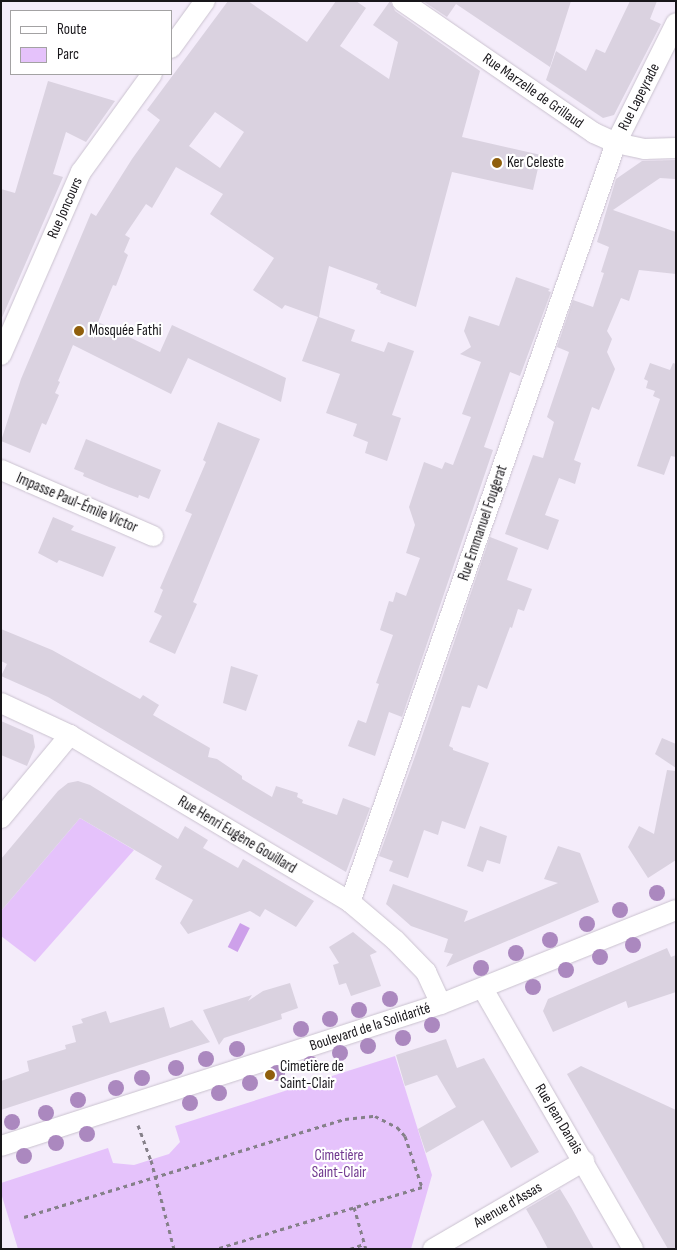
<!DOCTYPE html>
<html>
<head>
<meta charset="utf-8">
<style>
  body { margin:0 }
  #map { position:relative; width:677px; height:1250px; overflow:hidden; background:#f4ecfa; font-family:"Sofia Sans Condensed",sans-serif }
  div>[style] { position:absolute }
  .green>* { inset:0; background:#e5c2fb }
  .water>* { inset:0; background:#cda0ea; transform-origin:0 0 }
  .building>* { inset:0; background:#dad2e0 }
  .path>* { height:3px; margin-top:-1.5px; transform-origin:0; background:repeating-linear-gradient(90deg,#858089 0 4px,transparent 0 8px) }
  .roads { filter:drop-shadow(0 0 1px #cac2cf) drop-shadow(0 0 1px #cac2cf) }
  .minor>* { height:20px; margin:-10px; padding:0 10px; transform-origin:10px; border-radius:10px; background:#fff }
  .trees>* { width:16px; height:16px; margin:-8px; border-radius:50%; background:#ab88bf }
  .dots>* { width:14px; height:14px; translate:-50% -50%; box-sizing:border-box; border:2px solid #fff; border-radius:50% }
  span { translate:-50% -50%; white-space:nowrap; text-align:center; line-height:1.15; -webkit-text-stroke:4.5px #fff; paint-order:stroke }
  .street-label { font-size:15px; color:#18161a }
  .poi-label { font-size:15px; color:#18161a }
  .left { translate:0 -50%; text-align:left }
  .park-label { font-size:15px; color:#6f378e }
  .frame { position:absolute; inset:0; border:2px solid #18161a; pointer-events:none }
  .legend { position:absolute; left:10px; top:10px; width:162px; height:65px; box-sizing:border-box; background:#fff; border:1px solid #a3a2a3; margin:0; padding:6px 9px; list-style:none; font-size:15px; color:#18161a }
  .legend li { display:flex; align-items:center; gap:10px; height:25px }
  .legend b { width:25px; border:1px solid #a3a2a3 }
</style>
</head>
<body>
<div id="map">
  <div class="green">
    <div style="clip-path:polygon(80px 818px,134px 850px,35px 962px,1px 936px,1px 911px)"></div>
    <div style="clip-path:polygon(395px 1056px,432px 1175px,411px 1249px,18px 1249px,1px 1193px,1px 1183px,108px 1148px,113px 1163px,134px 1165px,169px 1154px,180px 1142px,175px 1126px)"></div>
  </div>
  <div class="water">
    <div style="left:240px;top:923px;width:11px;height:27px;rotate:27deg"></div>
  </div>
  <div class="building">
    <div style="clip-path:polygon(evenodd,228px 1px,248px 1px,307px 42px,336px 1px,356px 1px,366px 8px,340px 46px,389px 79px,398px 42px,373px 25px,390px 1px,395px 11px,480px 71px,462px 137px,541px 155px,533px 190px,452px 172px,416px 307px,380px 293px,381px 291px,376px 289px,378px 284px,329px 266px,319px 317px,355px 330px,351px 341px,384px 352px,388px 342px,414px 351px,392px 415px,401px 418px,387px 461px,365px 453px,368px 442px,353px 436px,357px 424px,326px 413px,340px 374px,302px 361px,318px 317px,285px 305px,282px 309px,253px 290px,274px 258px,210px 214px,223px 194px,176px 167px,152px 208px,146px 204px,125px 235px,130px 238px,124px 252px,128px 255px,116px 286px,113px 285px,98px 322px,160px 352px,172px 325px,286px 378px,281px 402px,188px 358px,171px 394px,73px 345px,58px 381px,60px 382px,55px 393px,59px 395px,46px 425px,42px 423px,30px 453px,1px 441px,21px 379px,91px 213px,96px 216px,132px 159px,160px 120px,147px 110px,228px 1px,215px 112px,244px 132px,220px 168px,189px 146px,215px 112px)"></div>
    <div style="clip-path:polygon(423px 1px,571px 1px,550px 67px,456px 4px,447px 17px)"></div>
    <div style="clip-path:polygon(630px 1px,657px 1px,650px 19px,661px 24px,614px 115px,603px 118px,546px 80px,556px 51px,586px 71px,596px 49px,605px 53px)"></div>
    <div style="clip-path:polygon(48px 81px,115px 101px,86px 142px,66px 132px,53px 174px,63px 177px,1px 320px,1px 189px,15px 193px)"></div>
    <div style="clip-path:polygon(676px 160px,675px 179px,660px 178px,613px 210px,676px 232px,676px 274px,639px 270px,629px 301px,621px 298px,607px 331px,612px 339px,607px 352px,615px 369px,599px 410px,592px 407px,574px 460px,581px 463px,575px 484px,559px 478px,545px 515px,559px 520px,548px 550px,505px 534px,533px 455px,543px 458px,554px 422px,547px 417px,569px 352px,557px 347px,573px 300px,593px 307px,604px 273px,601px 272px,609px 247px,597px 242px,616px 179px,642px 161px)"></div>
    <div style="clip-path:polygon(516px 277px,550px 289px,548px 291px,551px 292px,520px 376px,510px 372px,484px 447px,493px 450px,402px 717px,389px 712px,375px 756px,348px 746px,358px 720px,366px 723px,379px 684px,376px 683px,393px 635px,380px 630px,389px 601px,393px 602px,396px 592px,406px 596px,420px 558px,406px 553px,415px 525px,409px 507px,424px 462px,442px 469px,445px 462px,453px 465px,471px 417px,462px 414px,481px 362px,460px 354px,471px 347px,464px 331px,469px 316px,499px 326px)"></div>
    <div style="clip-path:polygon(650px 363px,670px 370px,673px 363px,676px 364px,676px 457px,671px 456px,664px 475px,637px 466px,660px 399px,653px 396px,655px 391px,646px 388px,648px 381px,644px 379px)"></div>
    <div style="clip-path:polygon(218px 422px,260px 439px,193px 602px,197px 604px,175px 654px,149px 642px,162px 616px,154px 612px,163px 590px,160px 588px,192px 514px,185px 511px,206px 462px,203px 460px)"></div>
    <div style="clip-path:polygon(86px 439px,161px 470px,149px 499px,139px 495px,138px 498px,109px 487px,83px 476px,84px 473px,74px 469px)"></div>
    <div style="clip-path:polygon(53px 517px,74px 526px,71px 530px,116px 547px,103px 577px,59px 560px,57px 563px,38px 553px)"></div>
    <div style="clip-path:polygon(490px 537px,518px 548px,507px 580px,532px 589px,524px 611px,518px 609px,512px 628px,510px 627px,487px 689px,478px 685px,470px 708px,462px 706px,449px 746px,453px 748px,453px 750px,489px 763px,465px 829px,442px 821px,438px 835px,424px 830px,408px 878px,389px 871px,393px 861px,379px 856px,418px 748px)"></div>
    <div style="clip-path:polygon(1px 629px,52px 650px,140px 699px,143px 695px,159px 705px,153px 715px,210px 748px,208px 757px,217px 759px,242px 776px,242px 779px,272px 797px,276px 786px,298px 793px,297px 797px,303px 800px,302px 803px,337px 815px,343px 798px,370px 808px,346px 872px,48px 697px,1px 676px,7px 664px,1px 661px)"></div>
    <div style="clip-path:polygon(231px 666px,258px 675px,246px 711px,223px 703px)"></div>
    <div style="clip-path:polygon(1px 721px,33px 735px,35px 747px,27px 766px,1px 755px)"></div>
    <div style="clip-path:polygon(662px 738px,676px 744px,676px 768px,655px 754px)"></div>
    <div style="clip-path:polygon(667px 770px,676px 771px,676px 860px,648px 878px,628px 847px,639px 826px,654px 834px)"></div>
    <div style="clip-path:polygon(78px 781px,90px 785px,178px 839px,185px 826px,208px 840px,203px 848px,238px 868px,243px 859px,314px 901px,296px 927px,265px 909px,260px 917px,250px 911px,188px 934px,180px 923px,193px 900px,155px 879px,162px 866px,80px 818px,1px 911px,1px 859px,58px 791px,68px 783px)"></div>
    <div style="clip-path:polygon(480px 826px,507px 836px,500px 864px,487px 860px,483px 872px,467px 866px)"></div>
    <div style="clip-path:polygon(558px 846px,580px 853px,599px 902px,446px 967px,453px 954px,444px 952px,448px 939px,411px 926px,386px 904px,393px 884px,468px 911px,464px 922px,558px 883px,544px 879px)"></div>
    <div style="clip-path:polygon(353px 932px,377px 952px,370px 955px,381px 986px,351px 996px,346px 983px,339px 985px,333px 965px,339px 963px,329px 947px)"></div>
    <div style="clip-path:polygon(667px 948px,671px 957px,676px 955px,676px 992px,628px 1008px,626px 1001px,553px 1032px,543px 1011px,548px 999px)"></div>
    <div style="clip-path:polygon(290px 983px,298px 1008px,281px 1014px,282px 1019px,224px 1038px,219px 1045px,203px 1010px,252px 995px,248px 1001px,263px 991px)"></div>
    <div style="clip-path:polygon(164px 1007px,170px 1028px,192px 1020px,210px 1042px,1px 1110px,1px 1081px,29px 1071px,27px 1061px,66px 1049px,65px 1045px,76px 1042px,72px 1026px,83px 1023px,81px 1019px,106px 1011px,110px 1023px)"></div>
    <div style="clip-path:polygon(446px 1039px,457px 1068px,484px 1058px,539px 1152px,511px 1168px,483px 1120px,426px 1153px,418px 1129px,456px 1107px,437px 1075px,405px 1086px,396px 1055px)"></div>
    <div style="clip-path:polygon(581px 1066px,676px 1110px,676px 1249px,668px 1249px,567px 1074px)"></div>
    <div style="clip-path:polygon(560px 1189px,571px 1207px,594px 1249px,548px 1249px,538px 1230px,526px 1209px)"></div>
  </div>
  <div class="path">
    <div style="left:138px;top:1125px;width:37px;rotate:70deg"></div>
    <div style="left:151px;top:1160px;width:92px;rotate:75.5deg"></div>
    <div style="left:354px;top:1207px;width:44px;rotate:74.1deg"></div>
    <div style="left:24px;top:1217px;width:336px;rotate:-17deg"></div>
    <div style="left:345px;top:1119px;width:30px;rotate:-6deg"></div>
    <div style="left:375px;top:1116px;width:25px;rotate:27deg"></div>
    <div style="left:397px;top:1127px;width:12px;rotate:48deg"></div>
    <div style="left:405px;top:1136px;width:54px;rotate:71.6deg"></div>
    <div style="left:422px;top:1187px;width:216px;rotate:163.3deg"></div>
    <div style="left:350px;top:1249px;width:15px;rotate:-20deg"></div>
  </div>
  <div class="roads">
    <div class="minor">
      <div style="left:402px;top:1px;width:233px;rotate:34.5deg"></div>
      <div style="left:594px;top:133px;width:24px;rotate:24deg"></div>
      <div style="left:616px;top:143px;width:29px;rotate:12deg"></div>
      <div style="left:644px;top:149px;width:32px;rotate:-2deg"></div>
      <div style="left:171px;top:48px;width:58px;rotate:-54.1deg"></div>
      <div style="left:1px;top:355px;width:200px;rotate:-66.4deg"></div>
      <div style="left:81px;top:172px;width:121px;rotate:-54.1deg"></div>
      <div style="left:1px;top:470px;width:166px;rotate:23.5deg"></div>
      <div style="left:1px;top:703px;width:76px;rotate:24.9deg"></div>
      <div style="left:70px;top:735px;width:326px;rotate:30.8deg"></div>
      <div style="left:350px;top:902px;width:59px;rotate:40.2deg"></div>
      <div style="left:395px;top:940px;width:45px;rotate:45.9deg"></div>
      <div style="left:426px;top:972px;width:35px;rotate:65deg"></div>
      <div style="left:1px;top:818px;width:108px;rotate:-50.3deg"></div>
      <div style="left:350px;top:902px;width:804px;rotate:-70.69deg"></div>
      <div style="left:616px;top:143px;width:134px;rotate:-63.4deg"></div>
      <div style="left:483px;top:989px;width:300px;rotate:60deg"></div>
      <div style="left:1px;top:1146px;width:462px;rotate:-17.9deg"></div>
      <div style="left:441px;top:1004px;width:253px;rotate:-21.8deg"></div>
      <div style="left:433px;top:1249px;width:175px;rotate:-30.2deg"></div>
    </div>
  </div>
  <div class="trees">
    <div style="left:657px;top:893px"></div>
    <div style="left:620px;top:910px"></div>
    <div style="left:587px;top:924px"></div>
    <div style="left:550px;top:940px"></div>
    <div style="left:633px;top:945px"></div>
    <div style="left:516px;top:953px"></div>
    <div style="left:600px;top:957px"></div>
    <div style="left:481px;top:968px"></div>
    <div style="left:566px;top:970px"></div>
    <div style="left:533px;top:987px"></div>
    <div style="left:390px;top:999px"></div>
    <div style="left:359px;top:1010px"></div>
    <div style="left:330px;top:1019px"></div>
    <div style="left:432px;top:1025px"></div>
    <div style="left:301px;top:1029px"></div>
    <div style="left:403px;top:1038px"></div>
    <div style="left:368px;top:1046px"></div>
    <div style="left:237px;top:1049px"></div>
    <div style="left:340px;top:1053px"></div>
    <div style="left:206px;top:1059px"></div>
    <div style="left:311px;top:1064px"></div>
    <div style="left:176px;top:1068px"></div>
    <div style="left:277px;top:1073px"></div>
    <div style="left:142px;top:1078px"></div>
    <div style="left:250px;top:1083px"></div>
    <div style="left:116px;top:1088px"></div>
    <div style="left:219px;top:1093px"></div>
    <div style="left:78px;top:1100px"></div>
    <div style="left:190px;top:1103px"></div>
    <div style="left:46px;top:1113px"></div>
    <div style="left:12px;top:1122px"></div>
    <div style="left:87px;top:1134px"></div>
    <div style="left:56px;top:1143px"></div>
    <div style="left:24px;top:1156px"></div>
  </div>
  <div class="dots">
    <div style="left:497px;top:163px;background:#905f0c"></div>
    <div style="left:79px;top:331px;background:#905f0c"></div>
    <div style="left:270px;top:1075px;background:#905f0c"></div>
  </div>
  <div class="street-label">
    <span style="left:533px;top:91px;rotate:35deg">Rue Marzelle de Grillaud</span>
    <span style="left:639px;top:97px;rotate:-63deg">Rue Lapeyrade</span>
    <span style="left:65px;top:208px;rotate:-66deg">Rue Joncours</span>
    <span style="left:77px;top:503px;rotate:23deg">Impasse Paul-Émile Victor</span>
    <span style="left:483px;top:523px;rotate:-71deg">Rue Emmanuel Fougerat</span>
    <span style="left:237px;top:835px;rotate:31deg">Rue Henri Eugène Gouillard</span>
    <span style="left:370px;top:1027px;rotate:-18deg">Boulevard de la Solidarité</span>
    <span style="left:559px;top:1119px;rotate:59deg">Rue Jean Danais</span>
    <span style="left:508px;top:1205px;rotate:-30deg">Avenue d'Assas</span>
  </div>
  <div class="poi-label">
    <span class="left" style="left:507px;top:163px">Ker Celeste</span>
    <span class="left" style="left:89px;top:331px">Mosquée Fathi</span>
    <span class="left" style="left:280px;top:1075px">Cimetière de<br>Saint-Clair</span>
  </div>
  <div class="park-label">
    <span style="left:339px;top:1164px">Cimetière<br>Saint-Clair</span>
  </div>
  <div class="frame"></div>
  <ul class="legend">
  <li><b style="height:6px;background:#fff"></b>Route</li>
  <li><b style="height:14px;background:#e5c2fb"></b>Parc</li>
  </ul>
</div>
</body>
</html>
